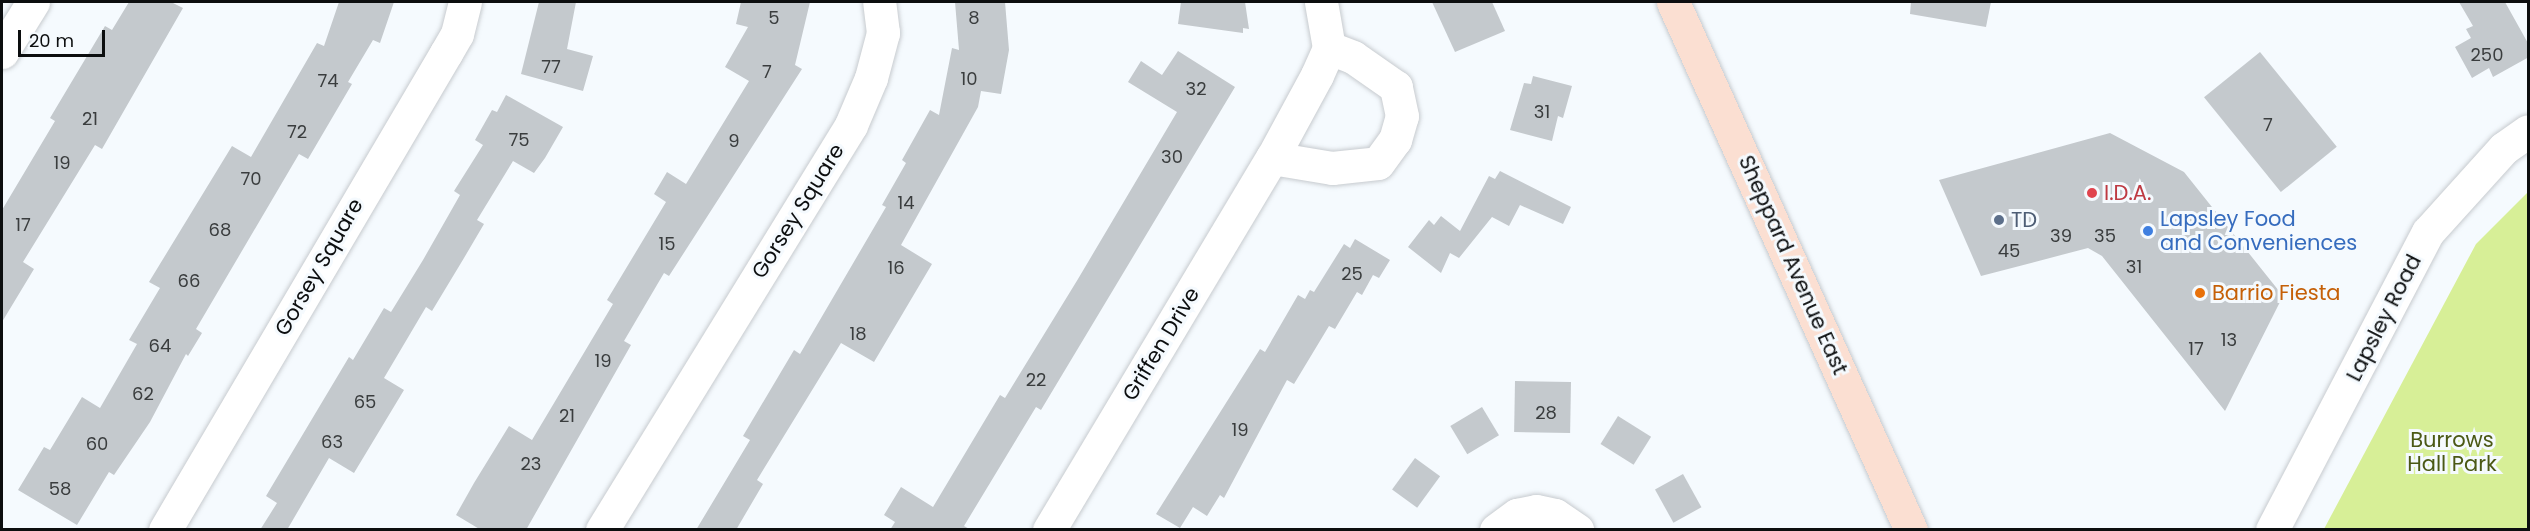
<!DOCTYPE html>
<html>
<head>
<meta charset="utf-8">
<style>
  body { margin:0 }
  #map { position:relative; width:2530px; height:531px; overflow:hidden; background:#f5fafe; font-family:Poppins,sans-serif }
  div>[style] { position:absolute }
  .green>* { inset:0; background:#d7ef97 }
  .building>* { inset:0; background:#c4c9cd; transform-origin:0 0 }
  .roads { filter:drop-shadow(0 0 2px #c7cbcf) drop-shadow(0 0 2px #c7cbcf) }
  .minor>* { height:33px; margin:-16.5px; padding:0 16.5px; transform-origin:16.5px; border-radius:16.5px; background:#fff }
  .tertiary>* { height:33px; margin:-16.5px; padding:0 16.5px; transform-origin:16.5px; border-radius:16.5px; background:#fff }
  .secondary>* { height:33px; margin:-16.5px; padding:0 16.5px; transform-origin:16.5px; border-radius:16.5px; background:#fbdfd2 }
  .dots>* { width:16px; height:16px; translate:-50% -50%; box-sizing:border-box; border:3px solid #f5fafe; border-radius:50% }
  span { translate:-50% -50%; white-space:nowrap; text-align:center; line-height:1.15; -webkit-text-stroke:6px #f5fafe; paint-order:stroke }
  .number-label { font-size:18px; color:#3a3d3e }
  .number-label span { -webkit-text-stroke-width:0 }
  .health-label { font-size:21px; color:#be3a42 }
  .left { translate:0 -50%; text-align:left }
  .street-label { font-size:21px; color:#0c0e0f }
  .shop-label { font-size:21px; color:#366cbe }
  .service-label { font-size:21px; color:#4e5e75 }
  .food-label { font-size:21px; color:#c56008 }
  .park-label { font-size:21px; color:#4b5915 }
  .frame { position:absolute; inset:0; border:3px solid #0c0e0f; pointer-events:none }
  .scale { position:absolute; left:18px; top:30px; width:87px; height:27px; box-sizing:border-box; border:3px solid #0c0e0f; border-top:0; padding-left:8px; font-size:18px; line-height:21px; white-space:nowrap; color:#0c0e0f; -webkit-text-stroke:4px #f5fafe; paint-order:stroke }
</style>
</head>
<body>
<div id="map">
  <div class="green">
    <div style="clip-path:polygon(2528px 192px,2528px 529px,2324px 529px,2476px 244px)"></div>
  </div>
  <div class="building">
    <div style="clip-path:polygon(129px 2px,171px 2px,183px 8px,102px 149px,95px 145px,23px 262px,34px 269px,2px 322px,2px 210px,55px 121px,50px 118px,105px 26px,112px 30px)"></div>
    <div style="clip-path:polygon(339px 2px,394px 2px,380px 43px,373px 40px,348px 82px,352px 84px,308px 159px,299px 154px,196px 329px,202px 333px,188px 356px,186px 354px,150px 422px,114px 475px,109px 472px,77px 525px,18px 490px,44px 447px,50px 450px,82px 397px,100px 408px,137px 344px,129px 340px,160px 288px,149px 282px,232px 146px,251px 157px,317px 43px,324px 46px)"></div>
    <div style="clip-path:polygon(539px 2px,576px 2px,567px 49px,593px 56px,583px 91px,521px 74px)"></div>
    <div style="clip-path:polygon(741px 2px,810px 2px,795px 65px,802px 69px,669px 276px,664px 273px,624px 341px,631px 345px,526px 530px,481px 530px,456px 515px,474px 483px,509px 426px,532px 440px,613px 304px,607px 300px,666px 202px,654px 194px,667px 172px,686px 184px,749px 81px,725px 67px,748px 27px,736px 24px)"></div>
    <div style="clip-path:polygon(955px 2px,1005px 2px,1009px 50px,1001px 94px,981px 91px,978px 107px,901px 245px,932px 264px,874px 362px,841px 343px,757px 480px,763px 484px,736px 530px,696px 530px,750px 440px,743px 436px,794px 350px,800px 354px,886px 207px,882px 205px,906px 163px,902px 160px,930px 110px,939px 115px,952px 48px,959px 50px)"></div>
    <div style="clip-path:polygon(1181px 2px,1245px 2px,1249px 29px,1243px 28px,1243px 33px,1178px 24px)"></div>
    <div style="clip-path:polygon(1432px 2px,1492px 2px,1505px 31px,1455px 52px)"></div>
    <div style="clip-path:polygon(1911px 2px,1991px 2px,1986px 27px,1910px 14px)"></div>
    <div style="clip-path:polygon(2459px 2px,2505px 2px,2529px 45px,2529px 57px,2493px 77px,2489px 68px,2472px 78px,2455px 47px,2471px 38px,2466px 29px,2473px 26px)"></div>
    <div style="clip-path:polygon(1178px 51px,1235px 87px,1041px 410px,1036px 407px,964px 526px,971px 530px,890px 530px,895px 522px,884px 515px,901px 487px,933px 507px,1000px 395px,1005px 398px,1078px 279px,1177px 112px,1128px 82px,1141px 61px,1162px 75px)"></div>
    <div style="left:2260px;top:52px;width:122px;height:72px;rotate:51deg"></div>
    <div style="clip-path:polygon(1533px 76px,1572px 86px,1563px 118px,1558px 116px,1552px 141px,1510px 130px,1524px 83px,1531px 84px)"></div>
    <div style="clip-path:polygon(506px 95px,563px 127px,545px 158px,534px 173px,513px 161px,477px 220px,484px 224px,464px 258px,432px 311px,426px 307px,384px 378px,404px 390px,354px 473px,329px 458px,287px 530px,260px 530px,277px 503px,266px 496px,349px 357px,353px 360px,384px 308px,391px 312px,423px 260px,460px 195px,454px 191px,483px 145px,475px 140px,492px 110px,497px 112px)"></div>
    <div style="clip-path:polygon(2110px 133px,2184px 172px,2283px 296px,2225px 411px,2102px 256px,2088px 248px,1981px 276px,1939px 180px)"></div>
    <div style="clip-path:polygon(1500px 171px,1571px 207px,1563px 224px,1520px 205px,1509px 226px,1492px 217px,1459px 258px,1450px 253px,1441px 273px,1408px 247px,1429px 220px,1434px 225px,1441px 216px,1460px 231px,1489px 176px,1495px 179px)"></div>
    <div style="clip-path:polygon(1355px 239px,1390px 260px,1379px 278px,1373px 275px,1362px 295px,1357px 292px,1335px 329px,1329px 326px,1294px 384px,1287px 380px,1224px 498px,1220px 495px,1207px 516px,1193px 507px,1180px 528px,1156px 514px,1260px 349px,1265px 352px,1298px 295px,1305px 299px,1310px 290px,1314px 292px,1344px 244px,1350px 248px)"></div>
    <div style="left:1515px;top:381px;width:56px;height:51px;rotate:1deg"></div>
    <div style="left:1482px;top:407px;width:33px;height:37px;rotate:59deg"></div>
    <div style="left:1618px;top:416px;width:39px;height:33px;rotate:32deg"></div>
    <div style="left:1415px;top:458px;width:31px;height:39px;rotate:36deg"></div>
    <div style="left:1683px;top:474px;width:38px;height:32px;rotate:61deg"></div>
  </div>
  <div class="roads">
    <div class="minor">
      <div style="left:1272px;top:158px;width:61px;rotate:9.5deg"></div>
      <div style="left:1332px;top:168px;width:46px;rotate:-6.2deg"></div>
      <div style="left:1378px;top:163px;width:29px;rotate:-54deg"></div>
      <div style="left:1395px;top:140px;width:25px;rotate:-74deg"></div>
      <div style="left:1402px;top:116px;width:30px;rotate:-102deg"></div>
      <div style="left:1396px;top:87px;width:52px;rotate:-145.1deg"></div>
      <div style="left:1353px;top:57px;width:26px;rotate:-159deg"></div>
      <div style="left:165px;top:530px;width:554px;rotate:-59.5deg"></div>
      <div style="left:446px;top:53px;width:22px;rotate:-60deg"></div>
      <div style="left:457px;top:34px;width:33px;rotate:-76deg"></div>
      <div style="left:602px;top:530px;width:475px;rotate:-58.4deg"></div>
      <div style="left:851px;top:125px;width:51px;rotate:-66.9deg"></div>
      <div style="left:871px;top:78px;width:47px;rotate:-75.1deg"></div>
      <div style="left:883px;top:33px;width:31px;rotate:-97deg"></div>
      <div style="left:1049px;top:530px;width:434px;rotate:-59.1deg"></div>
      <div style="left:1272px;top:158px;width:94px;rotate:-61.5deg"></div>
      <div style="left:1317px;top:75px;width:30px;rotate:-66deg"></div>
      <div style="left:1329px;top:48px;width:47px;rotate:-99.9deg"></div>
      <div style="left:1496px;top:530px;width:26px;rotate:-36deg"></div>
      <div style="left:1517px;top:515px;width:19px;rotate:-12deg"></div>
      <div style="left:1536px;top:511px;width:19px;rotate:12deg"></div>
      <div style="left:1555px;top:515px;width:27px;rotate:34deg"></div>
    </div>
    <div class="tertiary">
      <div style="left:2px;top:52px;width:59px;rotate:-58.2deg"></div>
      <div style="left:2272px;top:530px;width:336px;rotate:-62.4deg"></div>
      <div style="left:2428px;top:232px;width:113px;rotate:-47.9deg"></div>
      <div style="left:2504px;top:148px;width:29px;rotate:-35deg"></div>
    </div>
    <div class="secondary">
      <div style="left:1673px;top:2px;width:579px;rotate:65.74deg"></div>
    </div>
  </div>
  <div class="dots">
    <div style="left:2092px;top:193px;background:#e0444e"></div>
    <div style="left:1999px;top:220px;background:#5c6f8a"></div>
    <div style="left:2148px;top:231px;background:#3f7fe0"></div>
    <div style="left:2200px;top:293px;background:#e8710a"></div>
  </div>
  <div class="number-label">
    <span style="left:774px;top:18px">5</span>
    <span style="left:974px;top:18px">8</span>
    <span style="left:2487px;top:55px">250</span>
    <span style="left:551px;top:67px">77</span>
    <span style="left:767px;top:72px">7</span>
    <span style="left:969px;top:79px">10</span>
    <span style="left:328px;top:81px">74</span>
    <span style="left:1196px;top:89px">32</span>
    <span style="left:1542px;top:112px">31</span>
    <span style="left:90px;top:119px">21</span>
    <span style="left:2268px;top:125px">7</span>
    <span style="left:297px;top:132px">72</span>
    <span style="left:519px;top:140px">75</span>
    <span style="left:734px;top:141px">9</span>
    <span style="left:1172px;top:157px">30</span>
    <span style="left:62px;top:163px">19</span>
    <span style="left:251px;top:179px">70</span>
    <span style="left:906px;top:203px">14</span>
    <span style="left:23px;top:225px">17</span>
    <span style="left:220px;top:230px">68</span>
    <span style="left:2061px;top:236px">39</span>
    <span style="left:2105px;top:236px">35</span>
    <span style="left:667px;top:244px">15</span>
    <span style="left:2009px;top:251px">45</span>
    <span style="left:2134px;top:267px">31</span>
    <span style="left:896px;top:268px">16</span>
    <span style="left:1352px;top:274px">25</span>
    <span style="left:189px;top:281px">66</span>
    <span style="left:858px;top:334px">18</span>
    <span style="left:2229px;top:340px">13</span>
    <span style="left:160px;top:346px">64</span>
    <span style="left:2196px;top:349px">17</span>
    <span style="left:603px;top:361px">19</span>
    <span style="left:1036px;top:380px">22</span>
    <span style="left:143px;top:394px">62</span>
    <span style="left:365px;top:402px">65</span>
    <span style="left:1546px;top:413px">28</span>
    <span style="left:567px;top:416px">21</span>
    <span style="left:1240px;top:430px">19</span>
    <span style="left:332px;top:442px">63</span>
    <span style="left:97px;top:444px">60</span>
    <span style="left:531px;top:464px">23</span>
    <span style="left:60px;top:489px">58</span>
  </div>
  <div class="health-label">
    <span class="left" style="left:2104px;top:193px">I.D.A.</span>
  </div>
  <div class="street-label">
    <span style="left:798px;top:211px;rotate:-58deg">Gorsey Square</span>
    <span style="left:1793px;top:265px;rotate:66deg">Sheppard Avenue East</span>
    <span style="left:319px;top:267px;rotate:-60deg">Gorsey Square</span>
    <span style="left:2384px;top:318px;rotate:-63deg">Lapsley Road</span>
    <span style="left:1161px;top:344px;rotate:-59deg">Griffen Drive</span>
  </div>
  <div class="shop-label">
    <span class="left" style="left:2160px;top:231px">Lapsley Food<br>and Conveniences</span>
  </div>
  <div class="service-label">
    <span class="left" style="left:2011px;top:220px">TD</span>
  </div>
  <div class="food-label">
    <span class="left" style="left:2212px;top:293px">Barrio Fiesta</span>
  </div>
  <div class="park-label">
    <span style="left:2452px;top:452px">Burrows<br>Hall Park</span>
  </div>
  <div class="frame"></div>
  <div class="scale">20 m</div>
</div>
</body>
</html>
